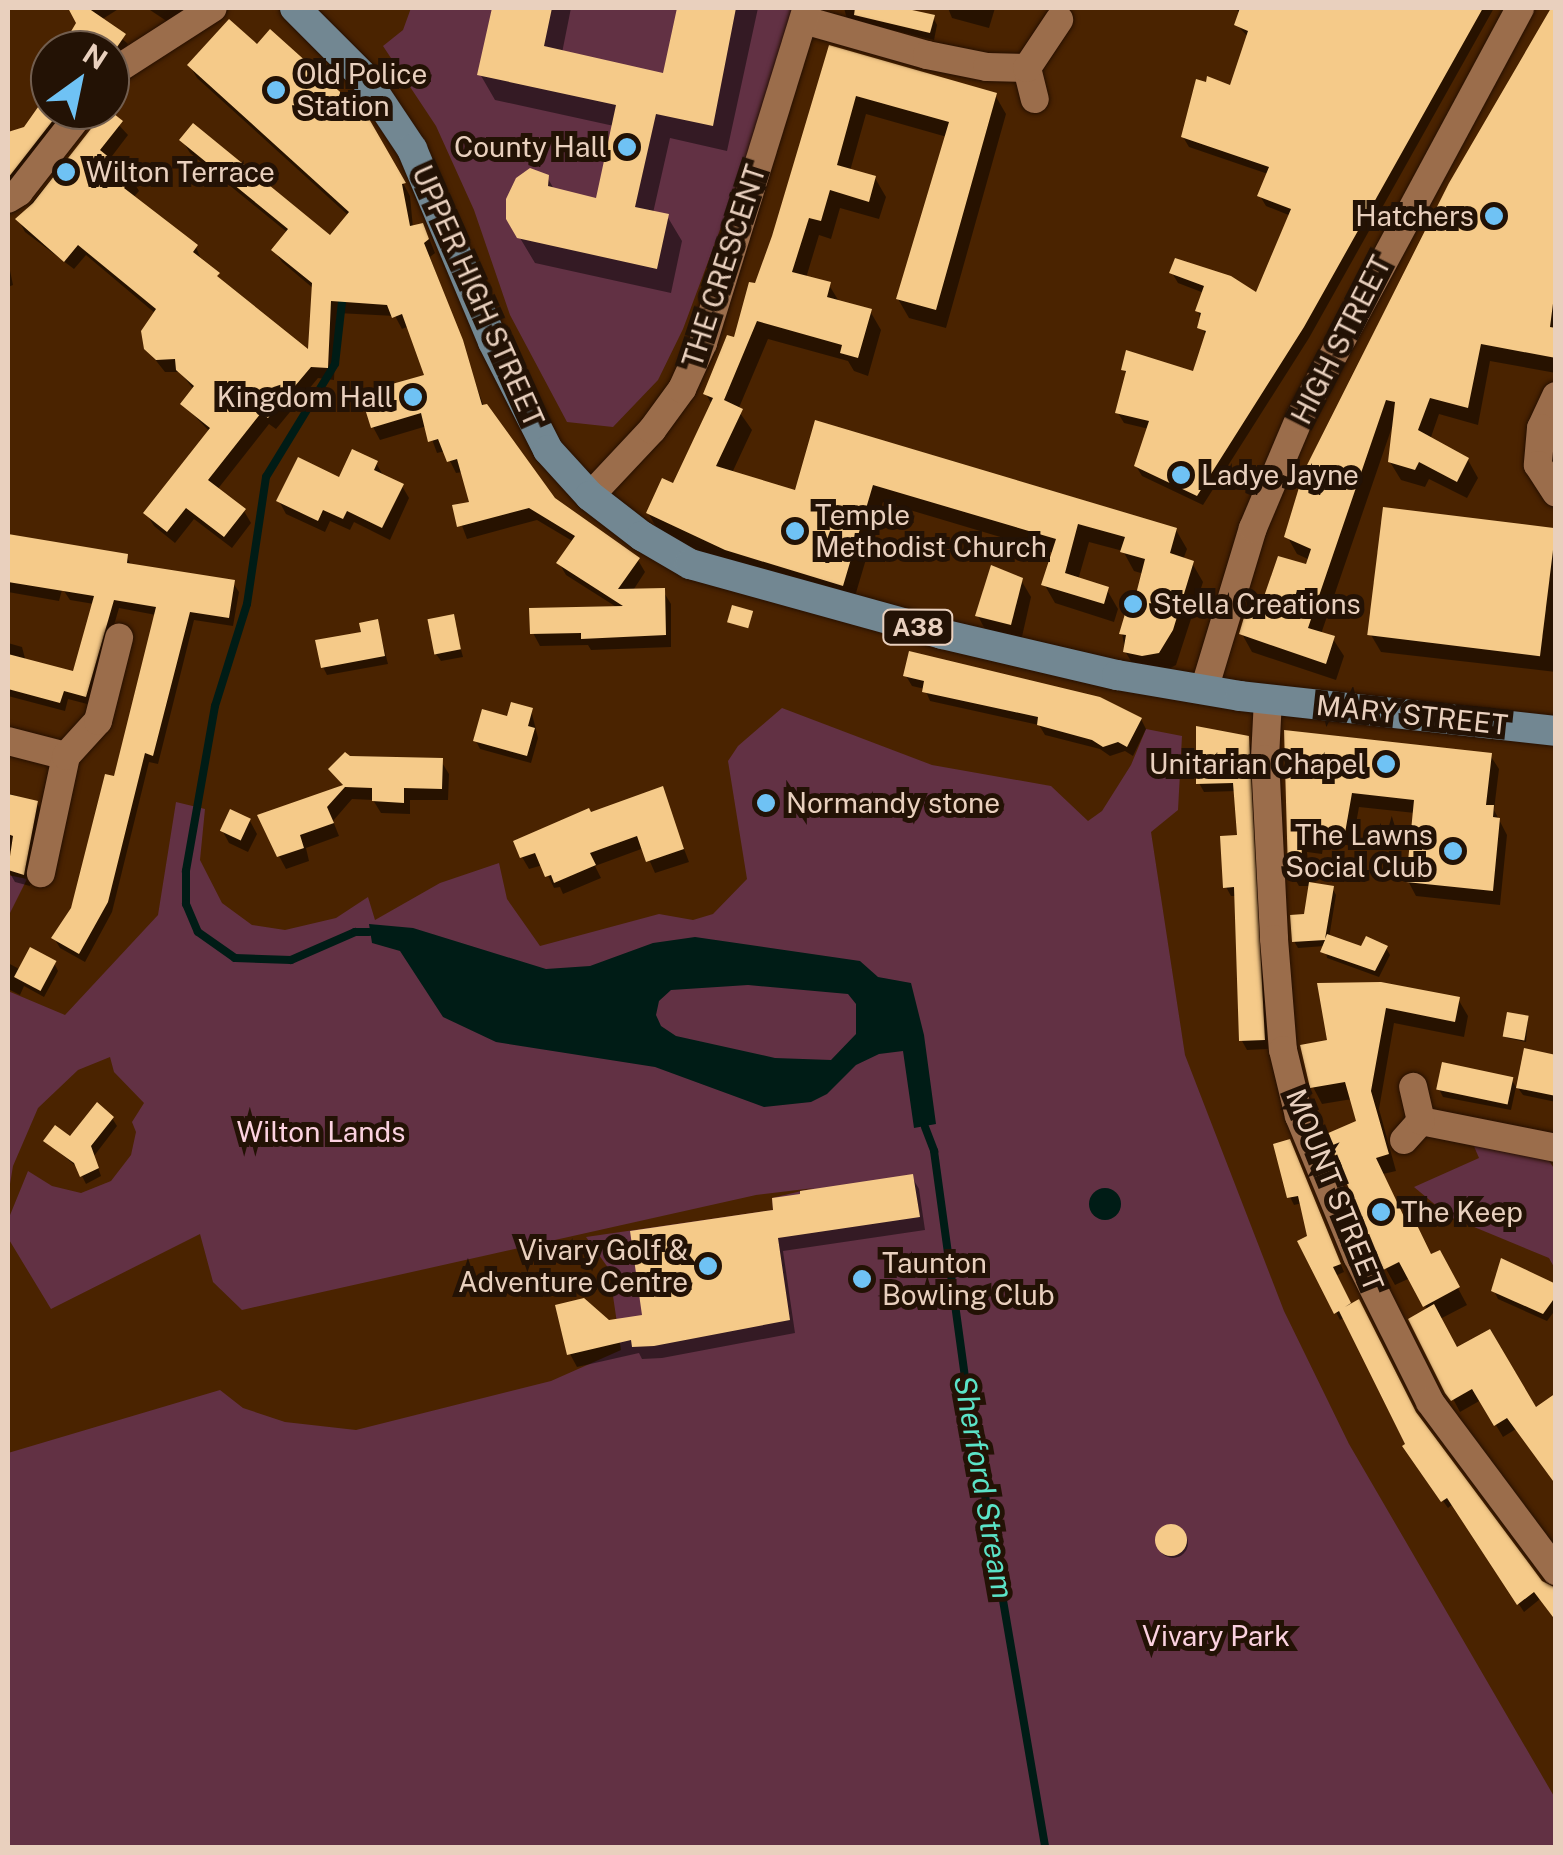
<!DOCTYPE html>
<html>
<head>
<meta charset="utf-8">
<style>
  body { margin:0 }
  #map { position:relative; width:1563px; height:1855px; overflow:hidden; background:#4a2300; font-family:"Public Sans",sans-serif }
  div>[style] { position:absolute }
  .green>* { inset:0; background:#623144 }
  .water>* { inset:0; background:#001c16 }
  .round { border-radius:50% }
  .shadow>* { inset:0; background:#0007 }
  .stream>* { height:8px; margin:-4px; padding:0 4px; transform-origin:4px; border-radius:4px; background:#001c16 }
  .building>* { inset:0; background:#f5ca89; transform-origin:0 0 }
  .roads { filter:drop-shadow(0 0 2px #261001) drop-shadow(0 0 2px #261001) }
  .minor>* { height:28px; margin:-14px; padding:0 14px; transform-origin:14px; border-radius:14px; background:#9b6d4b }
  .major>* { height:30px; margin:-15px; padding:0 15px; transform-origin:15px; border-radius:15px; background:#728792 }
  .dots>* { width:28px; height:28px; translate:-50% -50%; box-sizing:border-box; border:5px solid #231205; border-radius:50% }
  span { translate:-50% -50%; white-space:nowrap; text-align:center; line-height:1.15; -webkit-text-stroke:10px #231205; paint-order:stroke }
  .shield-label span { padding:2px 8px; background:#231205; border:2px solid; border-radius:8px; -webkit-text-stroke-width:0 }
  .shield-label { font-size:25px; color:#e9d0be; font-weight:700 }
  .poi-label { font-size:28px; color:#e9d0be }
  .left { translate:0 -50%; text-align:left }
  .right { translate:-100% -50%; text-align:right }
  .street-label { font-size:28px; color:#e9d0be }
  .park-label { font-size:28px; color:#fcd2e0 }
  .water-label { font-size:30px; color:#5be3c7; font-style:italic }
  .frame { position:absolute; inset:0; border:10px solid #e9d0be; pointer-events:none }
  .north { position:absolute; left:30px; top:30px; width:100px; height:100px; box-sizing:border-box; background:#231205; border:2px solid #725e4f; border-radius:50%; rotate:33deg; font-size:28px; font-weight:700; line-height:40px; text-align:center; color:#e9d0be }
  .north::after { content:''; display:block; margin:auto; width:35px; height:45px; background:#6fc2f4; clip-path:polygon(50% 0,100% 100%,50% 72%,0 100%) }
</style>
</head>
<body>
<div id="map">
  <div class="green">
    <div style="clip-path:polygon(411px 8px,793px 8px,755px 136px,683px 329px,658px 380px,613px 427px,567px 422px,510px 315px,474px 210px,436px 126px,383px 46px,403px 30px)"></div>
    <div style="clip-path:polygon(782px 708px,932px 765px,1051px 786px,1088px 821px,1102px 811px,1131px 765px,1146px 729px,1182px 736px,1178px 810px,1151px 832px,1185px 1055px,1284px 1311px,1349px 1444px,1555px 1798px,1555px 1847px,8px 1847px,8px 1453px,220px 1390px,243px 1408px,285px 1422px,356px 1430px,551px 1381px,621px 1350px,609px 1269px,586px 1237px,773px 1210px,772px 1198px,814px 1188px,756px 1195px,242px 1310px,213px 1282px,200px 1234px,51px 1309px,8px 1238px,8px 1220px,28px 1171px,52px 1186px,81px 1193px,111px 1181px,131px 1155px,136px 1132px,132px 1122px,144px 1103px,114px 1072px,110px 1057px,78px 1070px,38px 1108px,13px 1166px,8px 1196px,8px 991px,65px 1015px,158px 915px,176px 802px,205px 809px,200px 860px,222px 903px,252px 925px,285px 930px,336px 918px,368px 897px,375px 920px,440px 883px,499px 863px,507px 899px,540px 946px,659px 914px,693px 920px,713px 914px,747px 879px,728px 761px,738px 746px)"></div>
    <div style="clip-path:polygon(8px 875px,27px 879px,8px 917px)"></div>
    <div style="clip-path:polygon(1473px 1144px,1548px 1159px,1555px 1170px,1555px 1269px,1549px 1258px,1450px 1217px,1414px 1187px,1479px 1158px)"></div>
  </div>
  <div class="water">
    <div style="clip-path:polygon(evenodd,369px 924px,413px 928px,546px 969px,590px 966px,653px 943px,695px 937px,860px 961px,878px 977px,911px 983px,924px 1035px,936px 1124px,914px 1128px,903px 1051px,879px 1054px,856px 1065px,827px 1094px,811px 1102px,764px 1107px,655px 1067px,496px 1042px,443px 1017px,400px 951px,372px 943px,369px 924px,748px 985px,848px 994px,856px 1004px,856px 1034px,831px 1060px,775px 1058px,676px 1036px,661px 1026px,656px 1015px,659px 1001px,671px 990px,748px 985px)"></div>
    <div class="round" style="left:1089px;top:1188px;width:32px;height:32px"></div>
  </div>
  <div class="shadow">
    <div style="clip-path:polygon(71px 8px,120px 8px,101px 20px,128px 44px,119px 57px,110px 64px,110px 50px,63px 50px,79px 23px)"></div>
    <div style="clip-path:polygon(147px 8px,197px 8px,171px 24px)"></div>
    <div style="clip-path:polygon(494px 8px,571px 8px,562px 53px,665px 76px,680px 8px,758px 8px,727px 151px,670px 138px,653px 213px,667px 216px,682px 241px,671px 293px,535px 263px,508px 218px,547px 177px,555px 191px,598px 201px,614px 126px,495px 100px,480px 74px)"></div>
    <div style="clip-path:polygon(844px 8px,892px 8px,933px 17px,937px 25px,934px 40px,847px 19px)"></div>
    <div style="clip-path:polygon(948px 8px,995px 8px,989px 28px,952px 18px)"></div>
    <div style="clip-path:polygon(1236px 8px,1494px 8px,1309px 338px,1203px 505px,1142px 476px,1136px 466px,1149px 429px,1124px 423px,1118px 413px,1127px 376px,1124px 369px,1195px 374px,1206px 338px,1198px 311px,1204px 293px,1178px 283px,1172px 273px,1257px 296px,1291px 216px,1266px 206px,1260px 196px,1268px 174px,1189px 147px,1183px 137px,1232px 88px,1249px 38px,1237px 25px,1240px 15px)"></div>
    <div style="clip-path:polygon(1553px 8px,1556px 373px,1490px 361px,1478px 425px,1439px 414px,1430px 440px,1468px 460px,1478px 478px,1467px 498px,1429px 479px,1425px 487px,1401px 480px,1390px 462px,1392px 427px,1321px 634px,1333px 639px,1344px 656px,1336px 680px,1252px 652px,1242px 634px,1310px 560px,1297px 554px,1287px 536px,1476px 138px)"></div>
    <div style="clip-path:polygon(831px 48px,995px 95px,1006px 114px,946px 328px,909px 318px,898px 299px,947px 137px,866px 114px,850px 171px,875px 178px,886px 197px,879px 219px,840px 208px,831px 239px,819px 235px,806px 278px,829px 285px,840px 303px,870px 311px,881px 330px,868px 376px,854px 371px,848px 361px,768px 339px,738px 410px,752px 430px,732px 473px,797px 493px,817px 424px,1176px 530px,1187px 549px,1183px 560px,1192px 563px,1203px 582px,1176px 665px,1161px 673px,1136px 670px,1125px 651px,1122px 633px,1144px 574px,1134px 571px,1123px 551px,1089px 542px,1078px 580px,1107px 590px,1118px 609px,1114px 622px,1055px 603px,1044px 584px,1054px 553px,883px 502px,853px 603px,738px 569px,659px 532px,648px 513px,674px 486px,712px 405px,706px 394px,736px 341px,774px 237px)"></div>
    <div style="clip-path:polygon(190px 66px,384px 148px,410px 196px,413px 228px,429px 238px,435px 253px,430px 257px,484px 407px,553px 500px,638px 560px,645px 572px,632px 592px,663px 591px,671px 604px,671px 647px,591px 650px,588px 645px,540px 646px,533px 633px,618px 608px,566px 575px,559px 563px,574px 542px,537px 520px,467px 539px,455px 507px,472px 504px,463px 472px,456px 473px,445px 451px,437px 453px,427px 426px,380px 440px,373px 427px,427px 376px,409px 326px,402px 329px,395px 316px,337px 313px,334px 380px,318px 378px,276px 429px,269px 424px,217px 490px,244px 511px,251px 523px,232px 548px,194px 519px,175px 543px,154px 526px,146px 513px,210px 432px,183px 404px,194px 390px,180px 372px,165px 372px,146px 348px,156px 314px,86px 255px,74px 269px,25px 232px,18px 219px,99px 122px,100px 110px,105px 110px,128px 135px,109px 160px,132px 179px,139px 191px,133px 198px,196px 247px,202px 262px,224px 285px,310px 354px,314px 289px,282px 262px,274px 250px,288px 233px,190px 153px,182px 140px,330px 238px,349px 216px,197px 78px)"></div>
    <div style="clip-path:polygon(50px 72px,50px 110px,70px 110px,8px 189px,8px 145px,9px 152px,48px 98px,41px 88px)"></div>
    <div style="clip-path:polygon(8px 261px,13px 285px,8px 287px)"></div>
    <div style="clip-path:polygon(376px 463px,384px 477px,402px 486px,409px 498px,390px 540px,354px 522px,350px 530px,330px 521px,325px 532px,286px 514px,279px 501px)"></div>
    <div style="clip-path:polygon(1556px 530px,1556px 672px,1381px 652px,1371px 635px)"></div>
    <div style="clip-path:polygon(126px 556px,132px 566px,233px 583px,239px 592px,233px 626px,194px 620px,158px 764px,149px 762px,112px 912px,85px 962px,60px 948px,54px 938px,74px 909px,115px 779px,156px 615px,119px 608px,91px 705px,68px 699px,65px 711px,8px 696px,8px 643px,22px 647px,26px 662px,75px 674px,94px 604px,70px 600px,64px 591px)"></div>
    <div style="clip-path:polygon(8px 566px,54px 577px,62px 590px,59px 601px,8px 592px)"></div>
    <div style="clip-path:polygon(1021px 580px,1031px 597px,1021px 641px,987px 633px,978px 616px)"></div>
    <div style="clip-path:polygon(452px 617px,463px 657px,441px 661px,436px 654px)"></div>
    <div style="clip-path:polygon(377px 622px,388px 664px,327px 675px,323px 667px)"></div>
    <div style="clip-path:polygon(906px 676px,1141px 719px,1146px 729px,1133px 756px,1125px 751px,1110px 756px,1100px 749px,1045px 735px,1039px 725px,930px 701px,925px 689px,912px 686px)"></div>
    <div style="clip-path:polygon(531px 710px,538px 738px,531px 763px,480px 749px,476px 741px)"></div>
    <div style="clip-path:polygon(1287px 733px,1490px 755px,1499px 769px,1494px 810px,1507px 835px,1500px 905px,1416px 896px,1408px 881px,1415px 813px,1359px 807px,1352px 846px,1324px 841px,1322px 854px,1307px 852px,1310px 884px,1332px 888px,1336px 895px,1329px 938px,1363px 949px,1386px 948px,1390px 955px,1379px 977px,1327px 958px,1325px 946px,1298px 948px,1294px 941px,1306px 916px,1311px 886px,1299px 886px,1291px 872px)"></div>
    <div style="clip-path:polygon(1247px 738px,1252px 748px,1268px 1049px,1247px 1050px,1242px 1041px,1237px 896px,1231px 896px,1226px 887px,1240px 837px,1237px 791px,1204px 792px,1199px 783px)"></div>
    <div style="clip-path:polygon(441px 761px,449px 774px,448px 800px,410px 800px,410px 814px,381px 813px,373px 800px,352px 799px,333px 821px,339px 836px,306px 848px,309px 861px,286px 869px,279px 856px,344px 787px,332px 770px)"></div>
    <div style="clip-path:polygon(661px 789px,689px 862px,655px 873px,644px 848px,595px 866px,601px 878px,563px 894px,560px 887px,554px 888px,543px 865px,529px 869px,522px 857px)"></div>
    <div style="clip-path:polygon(8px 793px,37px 803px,44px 816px,30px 886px,15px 882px,8px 870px,12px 851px,8px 850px)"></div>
    <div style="clip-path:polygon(250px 821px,257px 834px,248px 852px,229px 843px,222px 830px)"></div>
    <div style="clip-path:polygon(8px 963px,21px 970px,54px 963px,58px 971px,44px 997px,24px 986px,20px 995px,8px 989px)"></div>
    <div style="clip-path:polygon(1320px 985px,1458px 999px,1468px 1016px,1464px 1037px,1394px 1023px,1379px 1109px,1396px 1171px,1383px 1174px,1409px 1228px,1432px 1257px,1439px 1253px,1467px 1305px,1440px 1319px,1457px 1350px,1516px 1429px,1503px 1437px,1481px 1400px,1460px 1412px,1411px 1320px,1428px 1311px,1410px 1278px,1395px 1285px,1386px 1269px,1352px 1099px,1322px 1104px,1313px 1087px,1330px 1042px)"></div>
    <div style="clip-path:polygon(1528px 1018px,1526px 1042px,1507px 1038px,1505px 1035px)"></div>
    <div style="clip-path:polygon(1556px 1058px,1556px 1102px,1523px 1095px,1518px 1088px)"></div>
    <div style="clip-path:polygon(1511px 1079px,1516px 1087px,1511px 1110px,1443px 1097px,1439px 1089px)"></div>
    <div style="clip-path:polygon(112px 1118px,117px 1126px,94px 1156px,101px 1176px,86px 1184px,78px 1168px,46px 1141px,70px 1139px)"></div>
    <div style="clip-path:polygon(1293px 1150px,1344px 1272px,1335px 1276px,1351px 1306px,1416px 1417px,1540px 1599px,1524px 1612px,1453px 1504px,1448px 1508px,1410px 1454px,1345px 1317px,1340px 1320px,1300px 1242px,1310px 1238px,1303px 1203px,1294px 1205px,1290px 1197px)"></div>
    <div style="clip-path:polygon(912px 1177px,919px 1189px,925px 1230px,783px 1251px,795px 1333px,662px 1358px,642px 1359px,639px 1353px,577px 1367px,570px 1354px,558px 1307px,608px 1322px,645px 1317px,776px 1212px)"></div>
    <div style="clip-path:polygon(1556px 1286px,1556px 1309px,1547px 1321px,1498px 1299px,1494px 1291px)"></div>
    <div class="round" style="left:1158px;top:1528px;width:30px;height:30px"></div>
  </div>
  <div class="stream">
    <div style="left:343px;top:293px;width:71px;rotate:96.4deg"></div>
    <div style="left:335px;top:364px;width:132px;rotate:121.4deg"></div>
    <div style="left:266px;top:477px;width:128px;rotate:98.5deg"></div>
    <div style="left:247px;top:604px;width:107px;rotate:107.4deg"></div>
    <div style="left:215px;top:706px;width:168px;rotate:100deg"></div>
    <div style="left:186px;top:871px;width:33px;rotate:90deg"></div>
    <div style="left:186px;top:904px;width:30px;rotate:67deg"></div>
    <div style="left:198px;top:932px;width:45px;rotate:35.1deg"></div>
    <div style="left:235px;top:958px;width:56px;rotate:2deg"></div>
    <div style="left:291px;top:960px;width:70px;rotate:-23.6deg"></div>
    <div style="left:355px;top:932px;width:14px"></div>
    <div style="left:925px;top:1127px;width:26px;rotate:69deg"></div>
    <div style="left:934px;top:1151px;width:229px;rotate:82.2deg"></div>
    <div style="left:965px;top:1378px;width:477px;rotate:80.3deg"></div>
  </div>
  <div class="building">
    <div style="clip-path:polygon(68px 8px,88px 8px,126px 34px,115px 50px,60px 50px,76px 23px)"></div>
    <div style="clip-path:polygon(492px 8px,552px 8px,544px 46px,663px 73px,677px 8px,736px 8px,713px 126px,656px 114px,635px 207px,669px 214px,657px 269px,517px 238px,506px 219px,506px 199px,516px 178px,530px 168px,549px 175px,548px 186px,596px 198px,616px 105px,477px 75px)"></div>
    <div style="clip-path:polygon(855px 8px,903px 8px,935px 15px,930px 33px,854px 15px)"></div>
    <div style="clip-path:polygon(1240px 8px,1483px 8px,1304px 327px,1197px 496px,1134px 466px,1149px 421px,1115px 413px,1126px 371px,1121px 370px,1126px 350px,1193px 371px,1206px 331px,1197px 328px,1201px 313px,1195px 311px,1204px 286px,1169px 273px,1175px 258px,1231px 276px,1256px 292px,1291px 209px,1257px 196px,1269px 167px,1181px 137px,1196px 79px,1206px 82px,1207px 76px,1230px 85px,1248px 31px,1234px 25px)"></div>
    <div style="clip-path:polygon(1551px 8px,1556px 8px,1556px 280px,1550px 327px,1556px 328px,1556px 358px,1481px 344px,1468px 408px,1430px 398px,1418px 430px,1469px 458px,1457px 482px,1419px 462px,1415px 470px,1388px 462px,1395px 402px,1386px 400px,1308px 628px,1335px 636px,1326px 664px,1239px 634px,1247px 607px,1259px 611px,1278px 556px,1306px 564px,1311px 549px,1284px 537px,1304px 471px,1449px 183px)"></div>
    <div style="clip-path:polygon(229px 19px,257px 44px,270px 29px,368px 117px,406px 183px,402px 184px,410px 226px,423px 223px,429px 239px,424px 243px,463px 340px,482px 405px,487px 404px,555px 498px,640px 558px,618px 589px,665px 588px,666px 635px,581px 639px,581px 633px,530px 634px,529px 608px,623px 606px,556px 563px,575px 536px,529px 508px,457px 527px,452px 505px,469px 502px,457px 459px,447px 462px,438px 439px,428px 442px,421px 413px,371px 428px,360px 393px,424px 375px,402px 314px,392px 318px,387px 305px,331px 301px,328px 368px,311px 367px,268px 418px,261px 413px,208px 480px,246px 509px,224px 537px,186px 508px,167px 532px,143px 513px,210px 428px,180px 404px,194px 386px,176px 370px,175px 359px,156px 360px,144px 349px,141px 331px,156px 309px,78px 245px,64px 262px,15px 219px,33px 203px,97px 121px,100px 110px,109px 110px,123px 121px,100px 150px,133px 177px,124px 188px,198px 245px,193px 252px,220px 273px,217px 276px,308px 349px,312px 283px,271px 250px,288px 229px,179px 140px,193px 123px,330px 235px,349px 212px,187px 65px)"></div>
    <div style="clip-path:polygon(829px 45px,997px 93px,936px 310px,896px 299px,949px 122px,856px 96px,837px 165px,876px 176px,869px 202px,830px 190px,821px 221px,809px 218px,792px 272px,831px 282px,827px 297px,872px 309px,858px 358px,840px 353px,842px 345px,757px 321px,724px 400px,743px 409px,716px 466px,795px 490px,815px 420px,1177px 528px,1170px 553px,1194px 561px,1173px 630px,1159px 653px,1142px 656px,1123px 652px,1126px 635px,1119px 634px,1130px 597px,1135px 598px,1145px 559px,1120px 552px,1125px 537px,1078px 524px,1065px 573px,1109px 587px,1104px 604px,1041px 585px,1056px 539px,873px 485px,843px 586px,725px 550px,646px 513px,662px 478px,673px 483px,713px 398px,703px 394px,727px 335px,734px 337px,749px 282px,755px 283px,772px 236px)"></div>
    <div style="clip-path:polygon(50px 90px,50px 110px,61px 110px,8px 178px,8px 132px,24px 127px)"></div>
    <div style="clip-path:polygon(352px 449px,378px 461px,374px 470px,404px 484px,382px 528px,347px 511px,343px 519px,323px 510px,318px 521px,276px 501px,298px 457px,339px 477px)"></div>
    <div style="left:1383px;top:507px;width:174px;height:129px;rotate:7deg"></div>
    <div style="clip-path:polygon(8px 534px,128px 554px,127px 563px,235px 580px,229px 618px,190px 612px,153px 756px,145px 753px,108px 902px,79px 954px,51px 938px,71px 908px,105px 774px,114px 776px,156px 607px,114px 600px,86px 697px,64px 691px,60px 703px,8px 689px,8px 654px,73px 671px,94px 596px,8px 582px)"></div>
    <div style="clip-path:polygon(991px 565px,1023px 578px,1011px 625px,975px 616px)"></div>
    <div style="left:732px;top:605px;width:22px;height:18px;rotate:16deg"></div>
    <div style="left:454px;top:614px;width:36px;height:27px;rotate:79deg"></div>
    <div style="clip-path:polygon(378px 619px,385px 656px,321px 668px,315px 640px,361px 632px,359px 623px)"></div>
    <div style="clip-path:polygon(909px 651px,1100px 697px,1142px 718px,1127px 747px,1118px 742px,1103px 747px,1092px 740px,1037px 725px,1038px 717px,922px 692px,924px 681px,903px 676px)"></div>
    <div style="clip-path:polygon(511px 702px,533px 708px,528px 726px,535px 728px,527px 756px,473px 741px,482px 709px,507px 716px)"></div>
    <div style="clip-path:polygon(1196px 726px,1249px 736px,1265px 1040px,1239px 1041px,1234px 887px,1223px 888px,1220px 836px,1237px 835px,1233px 783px,1196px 784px)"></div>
    <div style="clip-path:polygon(1284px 730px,1492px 753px,1486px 805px,1494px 805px,1493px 817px,1500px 818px,1493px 891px,1406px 882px,1414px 800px,1352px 793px,1345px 833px,1317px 828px,1314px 841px,1301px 839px,1303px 872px,1288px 873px)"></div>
    <div style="clip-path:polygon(345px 752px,350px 756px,443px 758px,442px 789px,404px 788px,404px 803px,372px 801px,372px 788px,345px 787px,327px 807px,334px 823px,300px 835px,304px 848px,277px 857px,257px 815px,343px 785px,328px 769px)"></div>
    <div style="clip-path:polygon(663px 786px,684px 849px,646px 862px,637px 836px,590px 853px,596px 865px,554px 883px,551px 875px,545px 877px,535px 853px,520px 858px,513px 841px,589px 808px,591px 812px)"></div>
    <div style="clip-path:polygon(8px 794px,38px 801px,24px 875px,8px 870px,13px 836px,8px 834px)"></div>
    <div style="left:230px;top:809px;width:23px;height:24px;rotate:25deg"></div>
    <div style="clip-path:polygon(1309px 882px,1334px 886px,1325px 939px,1327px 934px,1361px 946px,1366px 936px,1388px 946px,1375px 971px,1320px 952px,1325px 940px,1292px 942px,1290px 915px,1304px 914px)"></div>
    <div style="left:30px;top:947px;width:30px;height:34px;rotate:28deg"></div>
    <div style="clip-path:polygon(1381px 982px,1460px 997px,1455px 1022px,1386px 1008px,1371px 1091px,1389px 1154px,1376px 1158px,1408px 1225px,1415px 1221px,1431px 1254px,1440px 1250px,1460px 1287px,1423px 1307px,1399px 1262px,1383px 1270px,1326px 1134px,1356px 1121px,1345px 1082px,1310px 1088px,1300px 1045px,1327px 1040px,1317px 983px)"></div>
    <div style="left:1507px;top:1012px;width:22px;height:25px;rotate:10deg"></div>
    <div style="clip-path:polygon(1524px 1048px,1556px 1055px,1556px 1096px,1516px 1088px)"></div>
    <div style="left:1442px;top:1062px;width:73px;height:28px;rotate:12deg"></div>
    <div style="clip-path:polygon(97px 1102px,114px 1117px,91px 1146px,99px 1168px,80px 1177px,74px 1163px,43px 1141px,55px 1125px,70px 1136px)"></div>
    <div style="clip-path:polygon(1290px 1139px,1341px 1264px,1333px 1267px,1351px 1303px,1345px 1307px,1359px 1299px,1416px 1412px,1542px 1581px,1556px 1588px,1556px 1621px,1534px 1592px,1517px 1605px,1447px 1498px,1441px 1502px,1402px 1446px,1405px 1444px,1339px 1311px,1334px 1314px,1297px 1241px,1307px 1236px,1298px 1196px,1287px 1198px,1273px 1144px)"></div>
    <div style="clip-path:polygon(913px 1174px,920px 1217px,778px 1238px,790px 1320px,654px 1346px,632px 1347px,631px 1340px,567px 1355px,555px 1305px,584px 1298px,609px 1320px,642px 1315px,630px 1231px,773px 1210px,772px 1198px,800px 1194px,800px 1191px)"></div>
    <div style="clip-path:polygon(1501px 1258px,1556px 1284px,1556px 1296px,1543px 1314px,1491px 1291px)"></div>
    <div style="clip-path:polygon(1434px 1304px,1457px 1347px,1490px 1329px,1536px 1407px,1556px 1393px,1556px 1485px,1507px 1418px,1494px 1426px,1472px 1389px,1451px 1401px,1445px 1393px,1408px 1319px)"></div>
    <div class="round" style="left:1155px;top:1524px;width:32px;height:32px"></div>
  </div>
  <div class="roads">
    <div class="minor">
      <div style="left:804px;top:20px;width:128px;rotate:15.9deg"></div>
      <div style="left:927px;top:55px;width:61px;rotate:11.3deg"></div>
      <div style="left:987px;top:67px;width:40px;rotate:1.4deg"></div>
      <div style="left:1027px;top:68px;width:32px;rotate:76deg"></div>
      <div style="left:1027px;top:68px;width:58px;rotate:-56.3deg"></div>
      <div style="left:110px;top:74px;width:122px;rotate:-32.7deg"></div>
      <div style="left:8px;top:199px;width:13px;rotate:-32deg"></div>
      <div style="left:19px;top:192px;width:104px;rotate:-52deg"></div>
      <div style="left:1556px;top:396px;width:35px;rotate:115deg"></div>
      <div style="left:1541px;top:428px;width:37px;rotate:95deg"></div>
      <div style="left:1538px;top:465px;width:33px;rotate:57deg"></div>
      <div style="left:590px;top:496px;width:91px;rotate:-46.8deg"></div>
      <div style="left:652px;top:430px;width:51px;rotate:-53.8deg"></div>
      <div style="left:682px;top:389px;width:51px;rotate:-65.5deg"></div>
      <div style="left:703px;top:343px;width:351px;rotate:-72.8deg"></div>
      <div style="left:1204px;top:690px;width:169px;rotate:-73.2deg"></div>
      <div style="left:1253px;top:528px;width:121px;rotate:-67.1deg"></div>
      <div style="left:1300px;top:417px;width:464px;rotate:-61.7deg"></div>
      <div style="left:1268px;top:699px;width:60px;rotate:92.9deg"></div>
      <div style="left:1265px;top:759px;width:180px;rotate:87.1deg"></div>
      <div style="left:1274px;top:939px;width:111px;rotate:85.4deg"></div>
      <div style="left:1283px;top:1050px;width:68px;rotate:76.4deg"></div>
      <div style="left:1299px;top:1116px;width:152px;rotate:67.5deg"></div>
      <div style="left:1357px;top:1256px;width:163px;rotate:63.4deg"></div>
      <div style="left:1430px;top:1402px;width:211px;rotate:53.3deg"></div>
      <div style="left:8px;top:741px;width:60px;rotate:14.5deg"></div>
      <div style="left:66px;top:756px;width:120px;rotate:102.1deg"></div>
      <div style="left:66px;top:756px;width:47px;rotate:-47.6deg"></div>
      <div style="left:98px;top:721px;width:86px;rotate:-75.8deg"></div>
      <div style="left:1421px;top:1121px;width:138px;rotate:11.3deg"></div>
      <div style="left:1404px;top:1140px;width:25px;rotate:-48deg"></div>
      <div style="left:1421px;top:1121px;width:35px;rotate:-103deg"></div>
    </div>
    <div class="major">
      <div style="left:295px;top:8px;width:98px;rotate:45deg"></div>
      <div style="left:364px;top:77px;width:87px;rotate:56.3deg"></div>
      <div style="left:412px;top:149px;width:209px;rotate:67.2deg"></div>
      <div style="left:493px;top:342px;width:121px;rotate:63deg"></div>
      <div style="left:548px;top:450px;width:62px;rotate:47.6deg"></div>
      <div style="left:590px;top:496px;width:66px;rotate:37.6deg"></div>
      <div style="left:642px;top:536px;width:56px;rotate:30.3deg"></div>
      <div style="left:690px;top:564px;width:262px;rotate:15.5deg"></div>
      <div style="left:942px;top:634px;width:180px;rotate:13.2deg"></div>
      <div style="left:1117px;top:675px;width:125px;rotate:9.7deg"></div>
      <div style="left:1240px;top:696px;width:318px;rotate:6.3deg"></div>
    </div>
  </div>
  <div class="dots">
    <div style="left:276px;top:90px;background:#6fc2f4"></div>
    <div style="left:627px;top:147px;background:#6fc2f4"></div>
    <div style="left:66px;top:172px;background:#6fc2f4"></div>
    <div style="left:1494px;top:216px;background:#6fc2f4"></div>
    <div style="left:413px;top:397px;background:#6fc2f4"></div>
    <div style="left:1181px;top:475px;background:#6fc2f4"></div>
    <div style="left:795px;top:531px;background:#6fc2f4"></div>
    <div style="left:1133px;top:604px;background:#6fc2f4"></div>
    <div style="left:1386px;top:764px;background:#6fc2f4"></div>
    <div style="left:766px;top:803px;background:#6fc2f4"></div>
    <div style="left:1453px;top:851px;background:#6fc2f4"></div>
    <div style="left:1381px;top:1212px;background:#6fc2f4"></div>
    <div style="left:708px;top:1266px;background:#6fc2f4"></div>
    <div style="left:862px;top:1279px;background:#6fc2f4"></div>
  </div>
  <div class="shield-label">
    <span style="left:918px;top:627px">A38</span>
  </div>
  <div class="poi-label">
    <span class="left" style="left:296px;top:90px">Old Police<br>Station</span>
    <span class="right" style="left:607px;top:147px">County Hall</span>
    <span class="left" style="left:86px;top:172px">Wilton Terrace</span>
    <span class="right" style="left:1474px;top:216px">Hatchers</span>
    <span class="right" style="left:393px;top:397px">Kingdom Hall</span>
    <span class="left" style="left:1201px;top:475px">Ladye Jayne</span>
    <span class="left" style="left:815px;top:531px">Temple<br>Methodist Church</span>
    <span class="left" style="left:1153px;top:604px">Stella Creations</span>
    <span class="right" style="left:1366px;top:764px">Unitarian Chapel</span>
    <span class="left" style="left:786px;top:803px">Normandy stone</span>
    <span class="right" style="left:1433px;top:851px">The Lawns<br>Social Club</span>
    <span class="left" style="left:1401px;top:1212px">The Keep</span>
    <span class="right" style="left:688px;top:1266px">Vivary Golf &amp;<br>Adventure Centre</span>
    <span class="left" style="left:882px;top:1279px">Taunton<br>Bowling Club</span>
  </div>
  <div class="street-label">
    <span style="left:724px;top:266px;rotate:-72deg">THE CRESCENT</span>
    <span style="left:478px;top:296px;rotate:66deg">UPPER HIGH STREET</span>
    <span style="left:1341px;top:340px;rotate:-63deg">HIGH STREET</span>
    <span style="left:1412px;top:715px;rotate:6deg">MARY STREET</span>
    <span style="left:1335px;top:1190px;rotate:68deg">MOUNT STREET</span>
  </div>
  <div class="park-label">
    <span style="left:321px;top:1132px">Wilton Lands</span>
    <span style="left:1216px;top:1636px">Vivary Park</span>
  </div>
  <div class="water-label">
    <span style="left:984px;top:1487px;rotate:80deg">Sherford Stream</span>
  </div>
  <div class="frame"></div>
  <div class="north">N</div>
</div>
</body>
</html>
